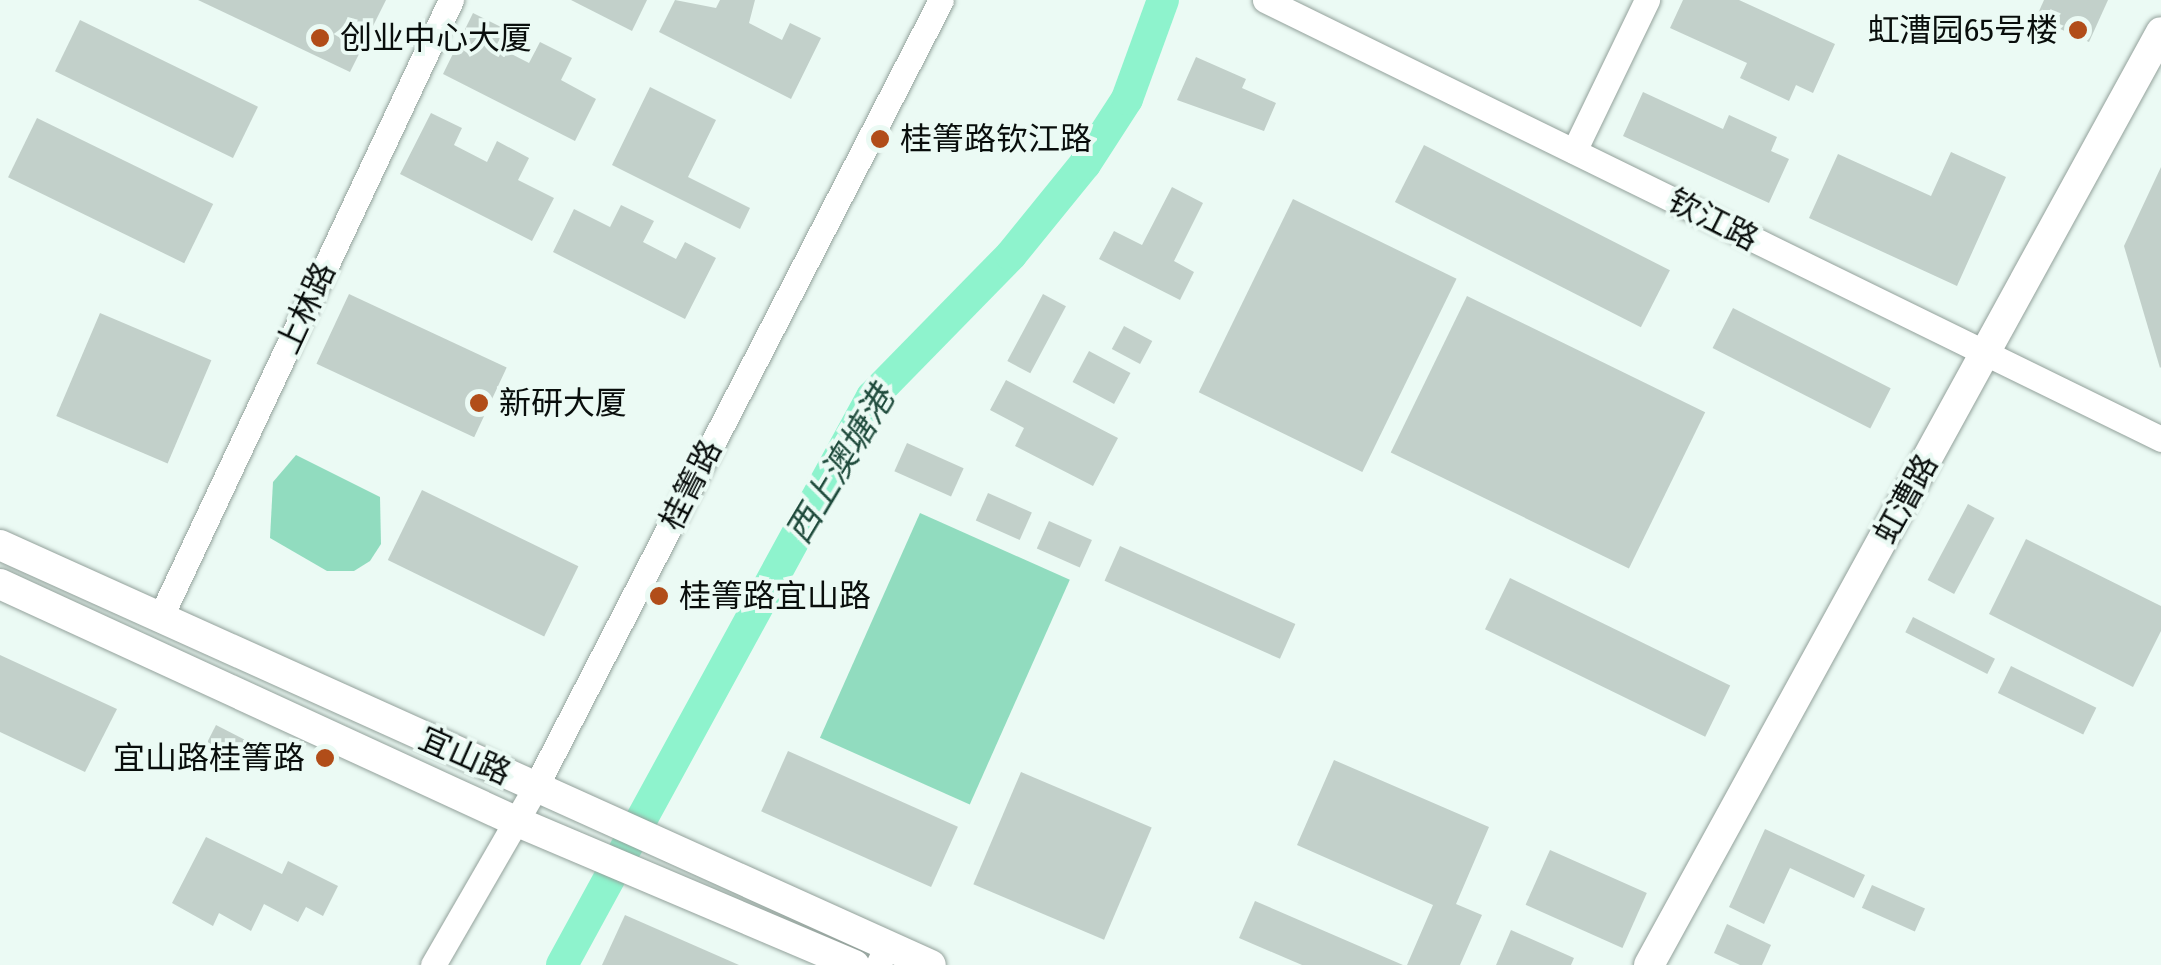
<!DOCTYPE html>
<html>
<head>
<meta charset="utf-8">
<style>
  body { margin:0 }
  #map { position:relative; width:2161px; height:965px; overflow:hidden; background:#ebfaf4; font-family:"Fira Sans Condensed","Noto Sans SC",sans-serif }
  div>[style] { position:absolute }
  .green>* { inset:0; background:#91dcbf; transform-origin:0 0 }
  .river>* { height:32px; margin:-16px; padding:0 16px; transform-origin:16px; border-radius:16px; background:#8ef3cd }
  .building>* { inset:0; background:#c2d0ca; transform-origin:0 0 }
  .roads { filter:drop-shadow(0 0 2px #93a19b) drop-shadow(0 0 2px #93a19b) }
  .minor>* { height:25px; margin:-12.5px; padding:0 12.5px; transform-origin:12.5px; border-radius:12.5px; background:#fff }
  .major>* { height:30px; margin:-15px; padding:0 15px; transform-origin:15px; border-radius:15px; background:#fff }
  .dots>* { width:28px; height:28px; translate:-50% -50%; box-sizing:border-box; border:5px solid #ebfaf4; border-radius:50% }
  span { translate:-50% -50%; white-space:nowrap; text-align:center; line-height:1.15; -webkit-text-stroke:8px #ebfaf4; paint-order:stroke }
  .poi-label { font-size:32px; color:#090e0c }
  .right { translate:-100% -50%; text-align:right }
  .left { translate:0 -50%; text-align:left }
  .street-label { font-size:32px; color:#090e0c }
  .water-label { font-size:35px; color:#1f4b3c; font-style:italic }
</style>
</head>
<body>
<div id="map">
  <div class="green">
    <div style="clip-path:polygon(296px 455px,380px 497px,381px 544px,370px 561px,354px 571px,327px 571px,270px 538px,273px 482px)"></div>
    <div style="left:920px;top:513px;width:164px;height:246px;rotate:24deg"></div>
  </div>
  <div class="river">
    <div style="left:562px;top:965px;width:647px;rotate:-61.38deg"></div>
    <div style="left:872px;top:397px;width:199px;rotate:-45.6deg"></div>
    <div style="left:1011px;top:255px;width:117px;rotate:-50.9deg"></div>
    <div style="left:1085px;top:164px;width:77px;rotate:-57.1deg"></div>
    <div style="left:1127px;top:99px;width:105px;rotate:-70deg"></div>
  </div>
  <div class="building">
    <div style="clip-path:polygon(198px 0,386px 0,350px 72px)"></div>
    <div style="clip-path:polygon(571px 0,647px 0,632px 31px)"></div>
    <div style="clip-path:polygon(675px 0,716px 8px,720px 0,755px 0,749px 23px,782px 40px,790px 23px,821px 38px,791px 99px,659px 32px)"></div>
    <div style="clip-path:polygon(1683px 0,1739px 0,1835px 44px,1813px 93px,1796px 85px,1789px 101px,1740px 78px,1747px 63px,1670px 28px)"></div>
    <div style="clip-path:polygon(2044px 0,2108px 0,2089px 42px,2036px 18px)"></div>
    <div style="clip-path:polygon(473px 13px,505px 29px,496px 46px,529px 63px,540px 42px,572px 58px,561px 80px,596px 99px,575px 141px,443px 74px)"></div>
    <div style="left:80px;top:20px;width:198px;height:57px;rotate:26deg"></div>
    <div style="clip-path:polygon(1196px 57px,1246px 79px,1242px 88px,1276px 103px,1264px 131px,1177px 100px)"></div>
    <div style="clip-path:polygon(650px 87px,716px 120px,688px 177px,750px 208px,740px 229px,612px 165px)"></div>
    <div style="clip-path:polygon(1643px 92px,1723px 129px,1729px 115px,1777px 137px,1771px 151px,1789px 159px,1769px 203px,1623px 136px)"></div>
    <div style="clip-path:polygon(431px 113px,462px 128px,454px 145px,487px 162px,497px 141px,529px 158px,518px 180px,554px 198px,532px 241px,400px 174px)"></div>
    <div style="left:37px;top:118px;width:196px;height:66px;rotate:26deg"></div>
    <div style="left:1424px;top:145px;width:276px;height:64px;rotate:27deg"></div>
    <div style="clip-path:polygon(1951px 152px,2006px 177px,1957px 286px,1809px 218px,1838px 154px,1931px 196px)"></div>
    <div style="clip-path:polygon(2161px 167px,2161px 367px,2160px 368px,2124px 246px)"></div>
    <div style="clip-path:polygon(1172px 187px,1203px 203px,1174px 261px,1194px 272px,1180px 300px,1099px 259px,1114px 231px,1142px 245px)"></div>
    <div style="left:1293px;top:199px;width:182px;height:215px;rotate:26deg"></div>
    <div style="clip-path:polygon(621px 205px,654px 221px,643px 242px,676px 259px,685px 242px,716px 258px,685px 319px,553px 252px,574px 209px,610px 227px)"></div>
    <div style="left:349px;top:294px;width:174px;height:77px;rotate:25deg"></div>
    <div style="left:1043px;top:294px;width:26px;height:76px;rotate:28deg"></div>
    <div style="left:1467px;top:296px;width:265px;height:174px;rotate:26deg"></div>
    <div style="left:1733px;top:308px;width:177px;height:45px;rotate:27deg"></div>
    <div style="left:100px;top:313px;width:121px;height:112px;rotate:23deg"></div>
    <div style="left:1124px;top:326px;width:32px;height:26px;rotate:28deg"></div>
    <div style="left:1089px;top:351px;width:47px;height:35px;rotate:28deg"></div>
    <div style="clip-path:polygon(1006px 380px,1118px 438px,1093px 486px,1015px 446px,1024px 428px,990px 410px)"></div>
    <div style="left:907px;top:443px;width:62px;height:31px;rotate:24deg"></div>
    <div style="left:422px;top:490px;width:174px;height:78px;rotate:26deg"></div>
    <div style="left:988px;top:493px;width:48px;height:30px;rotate:24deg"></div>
    <div style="left:1968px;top:504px;width:30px;height:86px;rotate:28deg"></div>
    <div style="left:1049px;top:521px;width:47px;height:30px;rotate:24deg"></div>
    <div style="clip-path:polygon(2026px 539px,2161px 606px,2161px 631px,2133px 687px,1989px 614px)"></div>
    <div style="left:1120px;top:546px;width:192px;height:38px;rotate:24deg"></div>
    <div style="left:1510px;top:578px;width:245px;height:57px;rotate:26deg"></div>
    <div style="left:1913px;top:617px;width:92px;height:17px;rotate:27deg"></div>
    <div style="clip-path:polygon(0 655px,117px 709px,85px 772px,0 732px)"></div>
    <div style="left:2011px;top:666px;width:95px;height:30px;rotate:26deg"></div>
    <div style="left:216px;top:725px;width:51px;height:21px;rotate:27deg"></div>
    <div style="left:788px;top:751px;width:186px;height:66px;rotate:24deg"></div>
    <div style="clip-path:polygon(1334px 760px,1489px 827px,1456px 904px,1482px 915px,1460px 965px,1407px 965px,1433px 905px,1297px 845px)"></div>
    <div style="left:1021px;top:772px;width:142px;height:122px;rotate:23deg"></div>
    <div style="clip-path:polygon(1765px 829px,1865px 875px,1854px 898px,1790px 868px,1764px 924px,1729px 907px)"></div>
    <div style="clip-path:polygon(206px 837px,282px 874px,288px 861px,338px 886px,323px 916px,306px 907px,298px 922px,264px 904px,251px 931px,219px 913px,213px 926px,172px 903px)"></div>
    <div style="left:1550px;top:850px;width:106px;height:60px;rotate:24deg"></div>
    <div style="left:1872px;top:885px;width:58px;height:25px;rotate:24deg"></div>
    <div style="clip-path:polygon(1255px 901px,1403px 965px,1302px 965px,1239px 938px)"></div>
    <div style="clip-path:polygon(625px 915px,739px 965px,602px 965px)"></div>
    <div style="clip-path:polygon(1727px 924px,1771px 945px,1762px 965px,1740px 965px,1714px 953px)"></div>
    <div style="clip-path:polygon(1511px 930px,1574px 958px,1571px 965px,1496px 965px)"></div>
  </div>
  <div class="roads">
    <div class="minor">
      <div style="left:1265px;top:0;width:998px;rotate:26.1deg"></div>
      <div style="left:1574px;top:151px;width:168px;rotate:-64.2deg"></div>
      <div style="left:161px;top:616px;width:681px;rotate:-64.79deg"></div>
      <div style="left:433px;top:965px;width:204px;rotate:-60deg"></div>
      <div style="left:535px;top:788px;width:886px;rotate:-62.74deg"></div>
      <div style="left:878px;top:965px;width:21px;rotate:-65deg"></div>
    </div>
    <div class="major">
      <div style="left:0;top:545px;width:1021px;rotate:24.28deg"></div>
      <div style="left:0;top:584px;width:565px;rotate:24.7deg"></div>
      <div style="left:513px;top:820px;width:371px;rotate:23deg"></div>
      <div style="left:1649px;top:965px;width:1064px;rotate:-61.24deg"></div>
    </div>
  </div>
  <div class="dots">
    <div style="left:2078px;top:30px;background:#b14d19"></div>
    <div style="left:320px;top:38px;background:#b14d19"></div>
    <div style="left:880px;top:139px;background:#b14d19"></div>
    <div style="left:479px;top:403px;background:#b14d19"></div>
    <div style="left:659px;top:596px;background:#b14d19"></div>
    <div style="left:325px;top:758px;background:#b14d19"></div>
  </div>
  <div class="poi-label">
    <span class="right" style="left:2058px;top:30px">虹漕园65号楼</span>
    <span class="left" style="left:340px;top:38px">创业中心大厦</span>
    <span class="left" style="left:900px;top:139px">桂箐路钦江路</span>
    <span class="left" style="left:499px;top:403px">新研大厦</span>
    <span class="left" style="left:679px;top:596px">桂箐路宜山路</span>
    <span class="right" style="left:305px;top:758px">宜山路桂箐路</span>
  </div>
  <div class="street-label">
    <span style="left:1713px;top:220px;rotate:27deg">钦江路</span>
    <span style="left:306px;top:308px;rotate:-65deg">上林路</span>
    <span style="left:691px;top:485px;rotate:-63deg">桂箐路</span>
    <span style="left:1906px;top:499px;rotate:-61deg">虹漕路</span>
    <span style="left:465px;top:756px;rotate:24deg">宜山路</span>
  </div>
  <div class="water-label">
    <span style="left:840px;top:465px;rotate:-59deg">西上澳塘港</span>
  </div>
</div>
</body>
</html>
